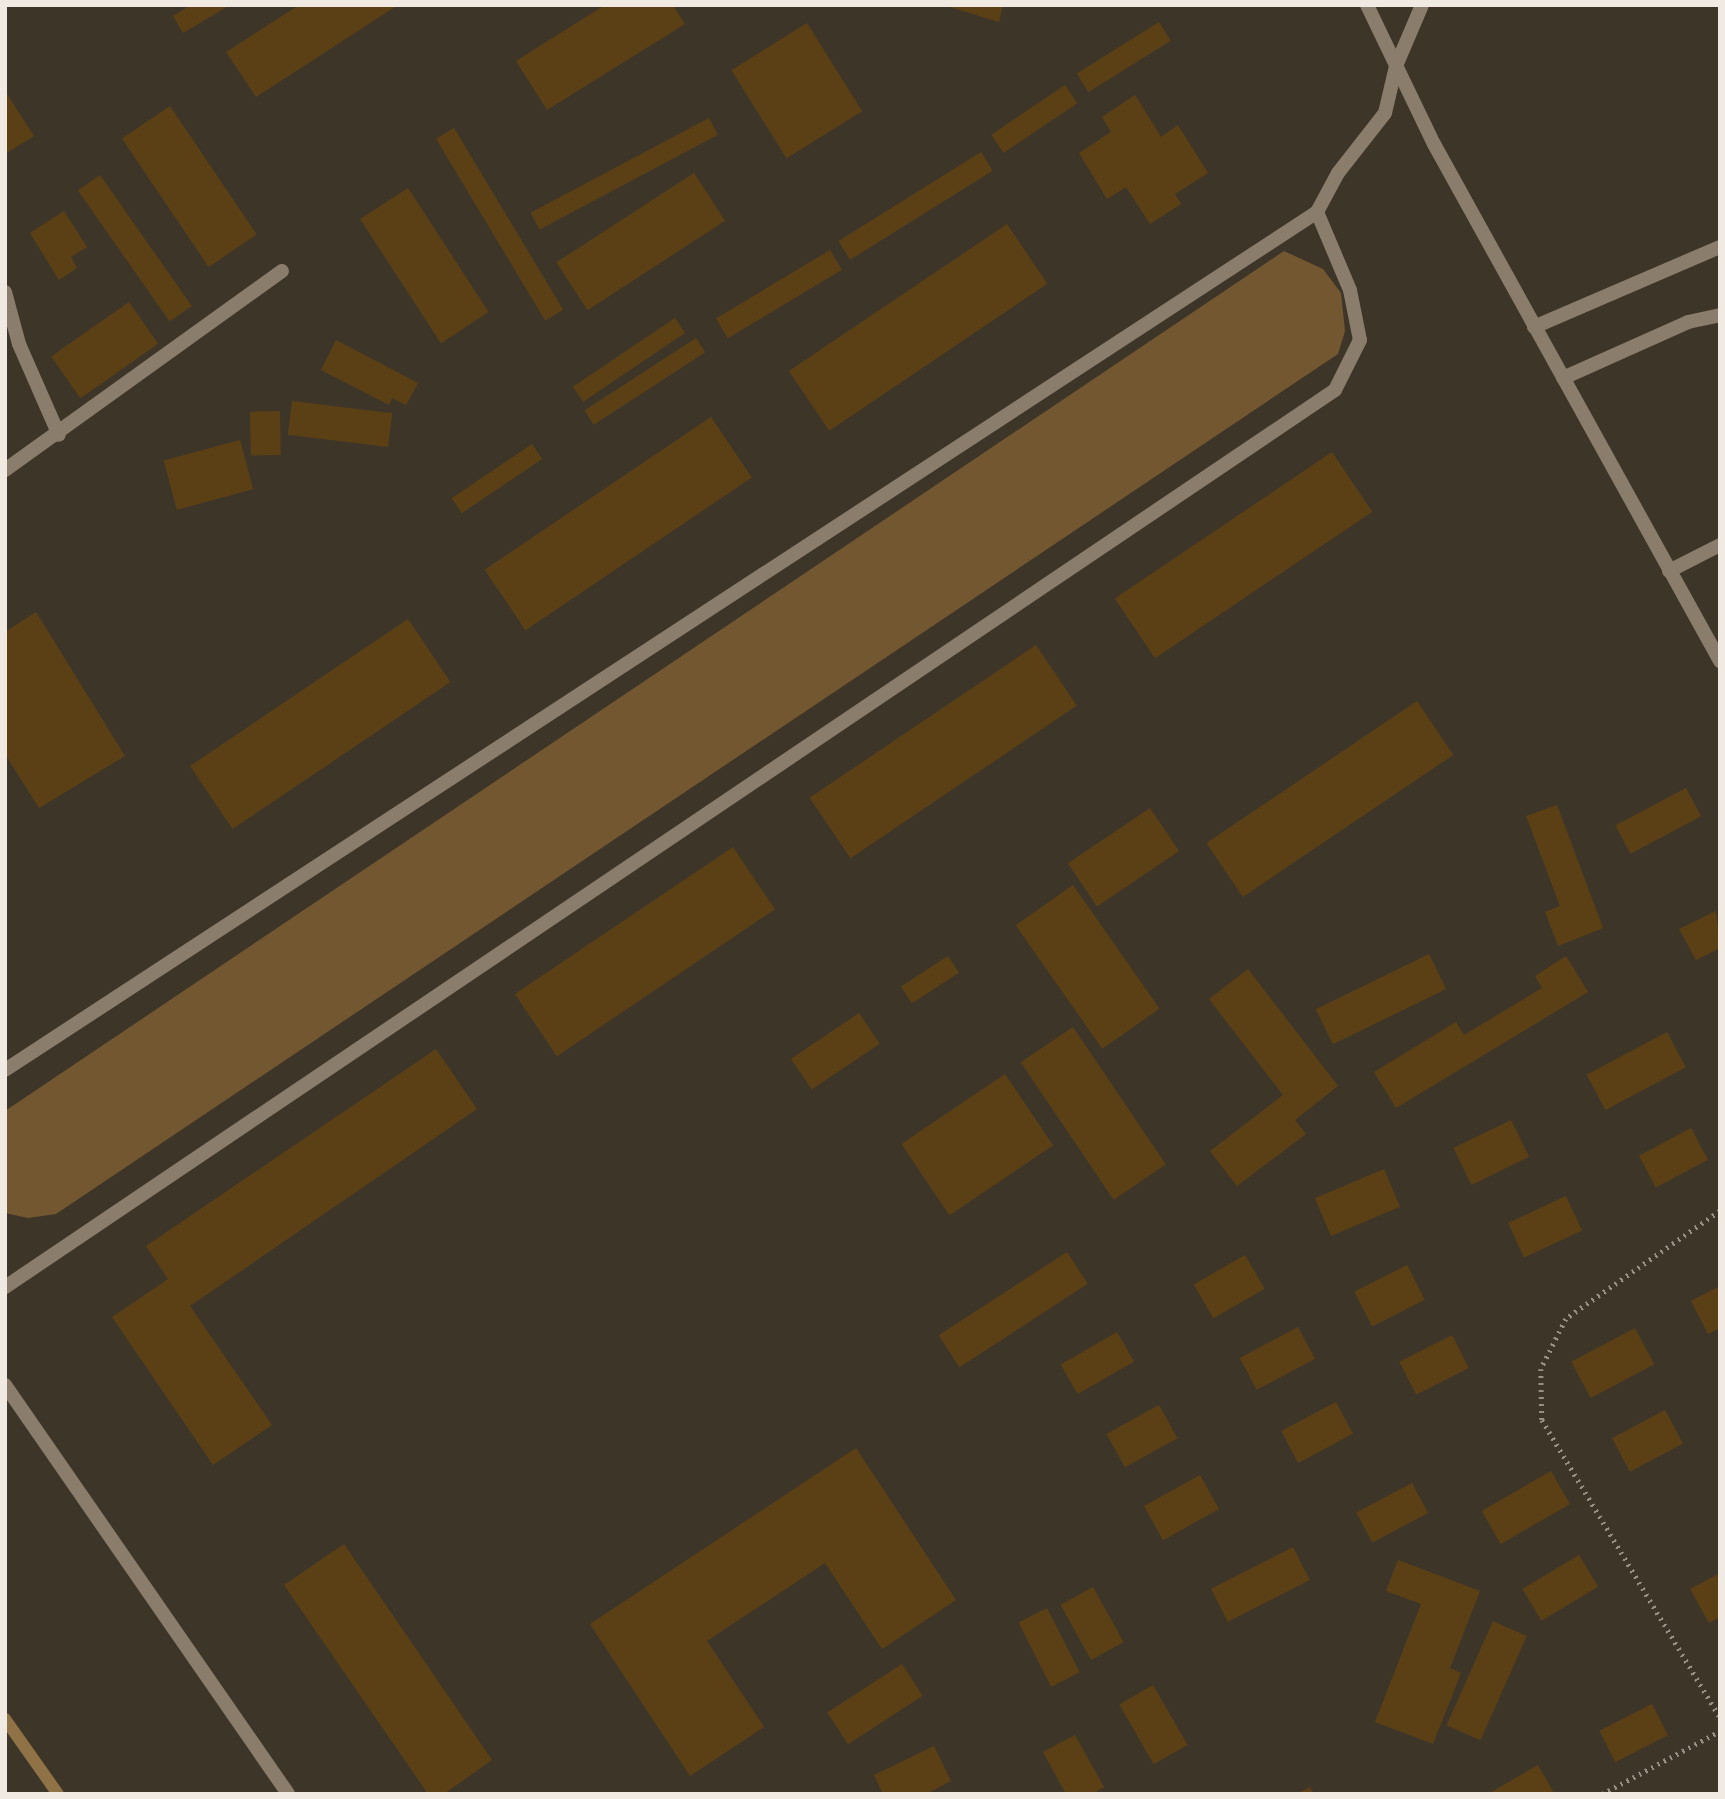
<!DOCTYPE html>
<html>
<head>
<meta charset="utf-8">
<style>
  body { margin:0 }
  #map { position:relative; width:1725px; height:1799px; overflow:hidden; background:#3e3529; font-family:"DM Sans",sans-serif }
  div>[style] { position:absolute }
  .green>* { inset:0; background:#735730 }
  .stream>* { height:12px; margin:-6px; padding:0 6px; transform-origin:6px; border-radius:6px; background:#907247 }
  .building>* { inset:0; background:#5c4015; transform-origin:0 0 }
  .path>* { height:4.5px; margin-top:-2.25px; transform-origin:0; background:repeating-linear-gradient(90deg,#989087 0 2px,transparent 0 7px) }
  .service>* { height:14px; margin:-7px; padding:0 7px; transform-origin:7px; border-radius:7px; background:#8a7d6b }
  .minor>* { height:14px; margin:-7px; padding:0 7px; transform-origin:7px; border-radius:7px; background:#8a7d6b }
  .tertiary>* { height:14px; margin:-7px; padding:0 7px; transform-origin:7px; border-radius:7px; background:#8a7d6b }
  span { translate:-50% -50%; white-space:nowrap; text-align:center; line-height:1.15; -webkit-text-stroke:5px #211d18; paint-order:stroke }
  .frame { position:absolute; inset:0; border:7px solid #f0eae3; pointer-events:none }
</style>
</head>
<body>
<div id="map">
  <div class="green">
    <div style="clip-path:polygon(1284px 251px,1323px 269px,1341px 293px,1345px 331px,1338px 354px,56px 1214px,28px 1218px,5px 1213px,5px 1111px)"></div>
  </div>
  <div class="stream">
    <div style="left:5px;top:1719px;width:92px;rotate:54.8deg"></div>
  </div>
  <div class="building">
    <div style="clip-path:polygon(191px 5px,230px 5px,183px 33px,173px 16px)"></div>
    <div style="clip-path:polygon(299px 5px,398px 5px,256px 97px,226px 52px)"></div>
    <div style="clip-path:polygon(605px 5px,673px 5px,685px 24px,547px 110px,516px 61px)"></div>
    <div style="clip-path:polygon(943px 5px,1003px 5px,999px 22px)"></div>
    <div style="left:1159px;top:22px;width:22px;height:97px;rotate:58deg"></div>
    <div style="left:807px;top:23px;width:104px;height:89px;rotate:58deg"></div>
    <div style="left:1065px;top:85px;width:22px;height:89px;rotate:56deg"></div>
    <div style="clip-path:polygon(5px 91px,34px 136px,5px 154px)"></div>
    <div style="clip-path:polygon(1135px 95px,1161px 137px,1178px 125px,1208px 173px,1175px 194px,1181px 204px,1150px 224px,1126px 187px,1107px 199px,1079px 153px,1111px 132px,1102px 117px)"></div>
    <div style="left:170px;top:106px;width:155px;height:58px;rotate:56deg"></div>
    <div style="left:709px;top:118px;width:19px;height:202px;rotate:62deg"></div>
    <div style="left:454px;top:128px;width:212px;height:21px;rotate:59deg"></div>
    <div style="left:981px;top:152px;width:22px;height:168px;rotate:58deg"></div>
    <div style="left:694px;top:173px;width:57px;height:164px;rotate:57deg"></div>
    <div style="left:100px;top:175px;width:160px;height:27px;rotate:55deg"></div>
    <div style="left:408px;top:188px;width:148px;height:57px;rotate:57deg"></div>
    <div style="clip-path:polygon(64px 211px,87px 247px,71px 257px,77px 268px,59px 280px,30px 233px)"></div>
    <div style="left:1007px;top:224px;width:72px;height:263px;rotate:56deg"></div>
    <div style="left:830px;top:250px;width:23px;height:133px;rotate:59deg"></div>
    <div style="left:129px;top:302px;width:51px;height:95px;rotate:55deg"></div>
    <div style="left:675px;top:318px;width:18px;height:123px;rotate:56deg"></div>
    <div style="left:696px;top:338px;width:17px;height:133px;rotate:57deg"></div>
    <div style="clip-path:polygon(336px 340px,418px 383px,406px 405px,392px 398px,389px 405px,321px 370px)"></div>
    <div style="left:292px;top:401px;width:101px;height:34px;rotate:7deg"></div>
    <div style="left:280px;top:411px;width:44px;height:30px;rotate:89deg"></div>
    <div style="left:711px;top:417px;width:73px;height:273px;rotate:56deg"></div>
    <div style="left:240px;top:440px;width:51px;height:79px;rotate:75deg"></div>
    <div style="left:532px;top:444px;width:18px;height:97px;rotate:56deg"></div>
    <div style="left:1332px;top:452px;width:72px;height:262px;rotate:56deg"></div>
    <div style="clip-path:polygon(36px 612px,125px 756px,39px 808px,5px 754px,5px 632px)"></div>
    <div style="left:408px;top:619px;width:76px;height:263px;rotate:56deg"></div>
    <div style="left:1036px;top:645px;width:73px;height:273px;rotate:56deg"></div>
    <div style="left:1417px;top:701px;width:65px;height:254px;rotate:56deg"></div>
    <div style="left:1686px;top:788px;width:32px;height:80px;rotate:62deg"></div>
    <div style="clip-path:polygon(1557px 805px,1603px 928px,1558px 946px,1545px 912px,1560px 906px,1526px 816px)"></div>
    <div style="left:1150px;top:808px;width:52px;height:99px;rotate:56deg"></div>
    <div style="left:733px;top:847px;width:75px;height:263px;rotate:56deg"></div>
    <div style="left:1073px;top:885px;width:151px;height:70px;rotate:55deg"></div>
    <div style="clip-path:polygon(1716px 911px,1720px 948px,1696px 960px,1679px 929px)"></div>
    <div style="left:1429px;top:954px;width:39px;height:126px;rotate:64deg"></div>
    <div style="left:948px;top:956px;width:20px;height:56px;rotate:57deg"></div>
    <div style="clip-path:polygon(1566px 956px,1588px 992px,1396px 1108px,1374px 1072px,1456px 1022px,1464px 1035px,1542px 988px,1535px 976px)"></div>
    <div style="clip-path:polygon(1248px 969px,1338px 1086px,1295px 1120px,1306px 1134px,1237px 1186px,1210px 1151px,1283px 1095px,1209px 999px)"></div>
    <div style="left:859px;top:1013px;width:37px;height:82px;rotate:56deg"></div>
    <div style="left:1073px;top:1027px;width:166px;height:63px;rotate:56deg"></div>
    <div style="left:1667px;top:1032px;width:40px;height:91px;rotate:62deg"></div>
    <div style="clip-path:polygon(436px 1049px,477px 1109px,190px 1306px,272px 1425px,213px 1465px,112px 1317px,168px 1279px,146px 1246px)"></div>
    <div style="left:1005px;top:1074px;width:86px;height:125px;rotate:56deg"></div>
    <div style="left:1511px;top:1120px;width:41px;height:64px;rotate:64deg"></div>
    <div style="left:1691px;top:1128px;width:36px;height:59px;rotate:62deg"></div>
    <div style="left:1384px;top:1169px;width:41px;height:75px;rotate:67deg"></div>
    <div style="left:1566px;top:1196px;width:38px;height:64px;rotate:65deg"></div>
    <div style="left:1067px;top:1252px;width:38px;height:153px;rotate:57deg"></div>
    <div style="left:1245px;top:1255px;width:39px;height:59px;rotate:60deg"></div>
    <div style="left:1407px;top:1265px;width:39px;height:59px;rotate:63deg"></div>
    <div style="clip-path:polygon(1720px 1286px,1720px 1328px,1708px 1334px,1691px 1301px)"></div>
    <div style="left:1298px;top:1327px;width:36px;height:66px;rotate:62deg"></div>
    <div style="left:1635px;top:1328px;width:41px;height:72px;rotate:62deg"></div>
    <div style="left:1117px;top:1332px;width:34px;height:65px;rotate:60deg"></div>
    <div style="left:1452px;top:1335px;width:37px;height:59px;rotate:63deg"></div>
    <div style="left:1336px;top:1402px;width:36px;height:62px;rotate:62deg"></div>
    <div style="left:1159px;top:1405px;width:38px;height:60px;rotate:61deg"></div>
    <div style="left:1665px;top:1410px;width:38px;height:60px;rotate:62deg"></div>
    <div style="clip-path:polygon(856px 1448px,956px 1600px,882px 1649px,825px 1563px,707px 1641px,764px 1727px,690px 1776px,590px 1624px)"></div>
    <div style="left:1551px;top:1471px;width:38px;height:80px;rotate:60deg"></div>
    <div style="left:1200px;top:1475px;width:39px;height:64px;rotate:61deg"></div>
    <div style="left:1412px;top:1483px;width:34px;height:63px;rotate:62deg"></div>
    <div style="clip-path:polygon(344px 1544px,492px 1760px,444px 1794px,428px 1794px,284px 1585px)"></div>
    <div style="left:1293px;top:1547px;width:37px;height:92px;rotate:63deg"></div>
    <div style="left:1579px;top:1555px;width:37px;height:66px;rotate:59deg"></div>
    <div style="clip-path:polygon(1398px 1560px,1480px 1591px,1450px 1668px,1461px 1673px,1433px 1744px,1375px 1722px,1421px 1604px,1386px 1591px)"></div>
    <div style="clip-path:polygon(1720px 1573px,1720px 1617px,1709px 1623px,1690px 1589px)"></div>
    <div style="left:1093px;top:1587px;width:63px;height:37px;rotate:61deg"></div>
    <div style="left:1047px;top:1608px;width:72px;height:32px;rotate:63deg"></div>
    <div style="left:1493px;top:1621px;width:37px;height:114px;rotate:24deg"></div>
    <div style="left:902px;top:1664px;width:38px;height:89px;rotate:57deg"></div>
    <div style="left:1153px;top:1685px;width:69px;height:39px;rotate:60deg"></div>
    <div style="left:1652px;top:1704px;width:35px;height:59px;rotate:63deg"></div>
    <div style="clip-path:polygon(1075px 1735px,1104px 1787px,1092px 1794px,1066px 1794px,1043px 1752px)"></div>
    <div style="clip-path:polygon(934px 1746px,951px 1781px,926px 1794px,883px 1794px,874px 1775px)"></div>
    <div style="clip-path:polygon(1538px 1765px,1554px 1793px,1488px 1794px)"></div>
    <div style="clip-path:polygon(1310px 1787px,1314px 1794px,1297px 1794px)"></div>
  </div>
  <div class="path">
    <div style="left:1720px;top:1211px;width:188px;rotate:145deg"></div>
    <div style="left:1566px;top:1319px;width:56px;rotate:116.6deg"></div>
    <div style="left:1541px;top:1369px;width:51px;rotate:88.9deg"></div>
    <div style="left:1542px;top:1420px;width:347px;rotate:59.1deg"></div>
    <div style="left:1602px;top:1794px;width:134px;rotate:-28.1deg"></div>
  </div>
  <div class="service">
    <div style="left:1534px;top:327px;width:202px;rotate:-23.3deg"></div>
    <div style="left:1669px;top:571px;width:57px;rotate:-27deg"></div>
  </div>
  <div class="minor">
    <div style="left:1317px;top:212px;width:44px;rotate:-61.7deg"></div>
    <div style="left:1338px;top:173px;width:76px;rotate:-51.9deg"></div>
    <div style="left:1385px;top:113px;width:48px;rotate:-76.8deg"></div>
    <div style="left:1396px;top:66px;width:66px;rotate:-66.9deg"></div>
    <div style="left:5px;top:292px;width:54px;rotate:74.9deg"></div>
    <div style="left:19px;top:344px;width:99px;rotate:66.3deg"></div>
    <div style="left:1563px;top:378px;width:137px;rotate:-24.1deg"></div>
    <div style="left:1688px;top:322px;width:33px;rotate:-12deg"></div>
    <div style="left:5px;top:470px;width:341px;rotate:-35.7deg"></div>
    <div style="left:5px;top:1070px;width:1568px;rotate:-33.18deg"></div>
    <div style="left:1317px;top:212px;width:85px;rotate:67.1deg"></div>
    <div style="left:1350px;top:290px;width:51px;rotate:78.7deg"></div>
    <div style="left:1360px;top:340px;width:56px;rotate:116.6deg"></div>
    <div style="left:1335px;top:390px;width:1604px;rotate:146deg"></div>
  </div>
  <div class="tertiary">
    <div style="left:1367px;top:5px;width:154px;rotate:64.3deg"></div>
    <div style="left:1434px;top:144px;width:591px;rotate:61.05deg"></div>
    <div style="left:5px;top:1385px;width:497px;rotate:55.3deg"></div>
  </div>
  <div class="frame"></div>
</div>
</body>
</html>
